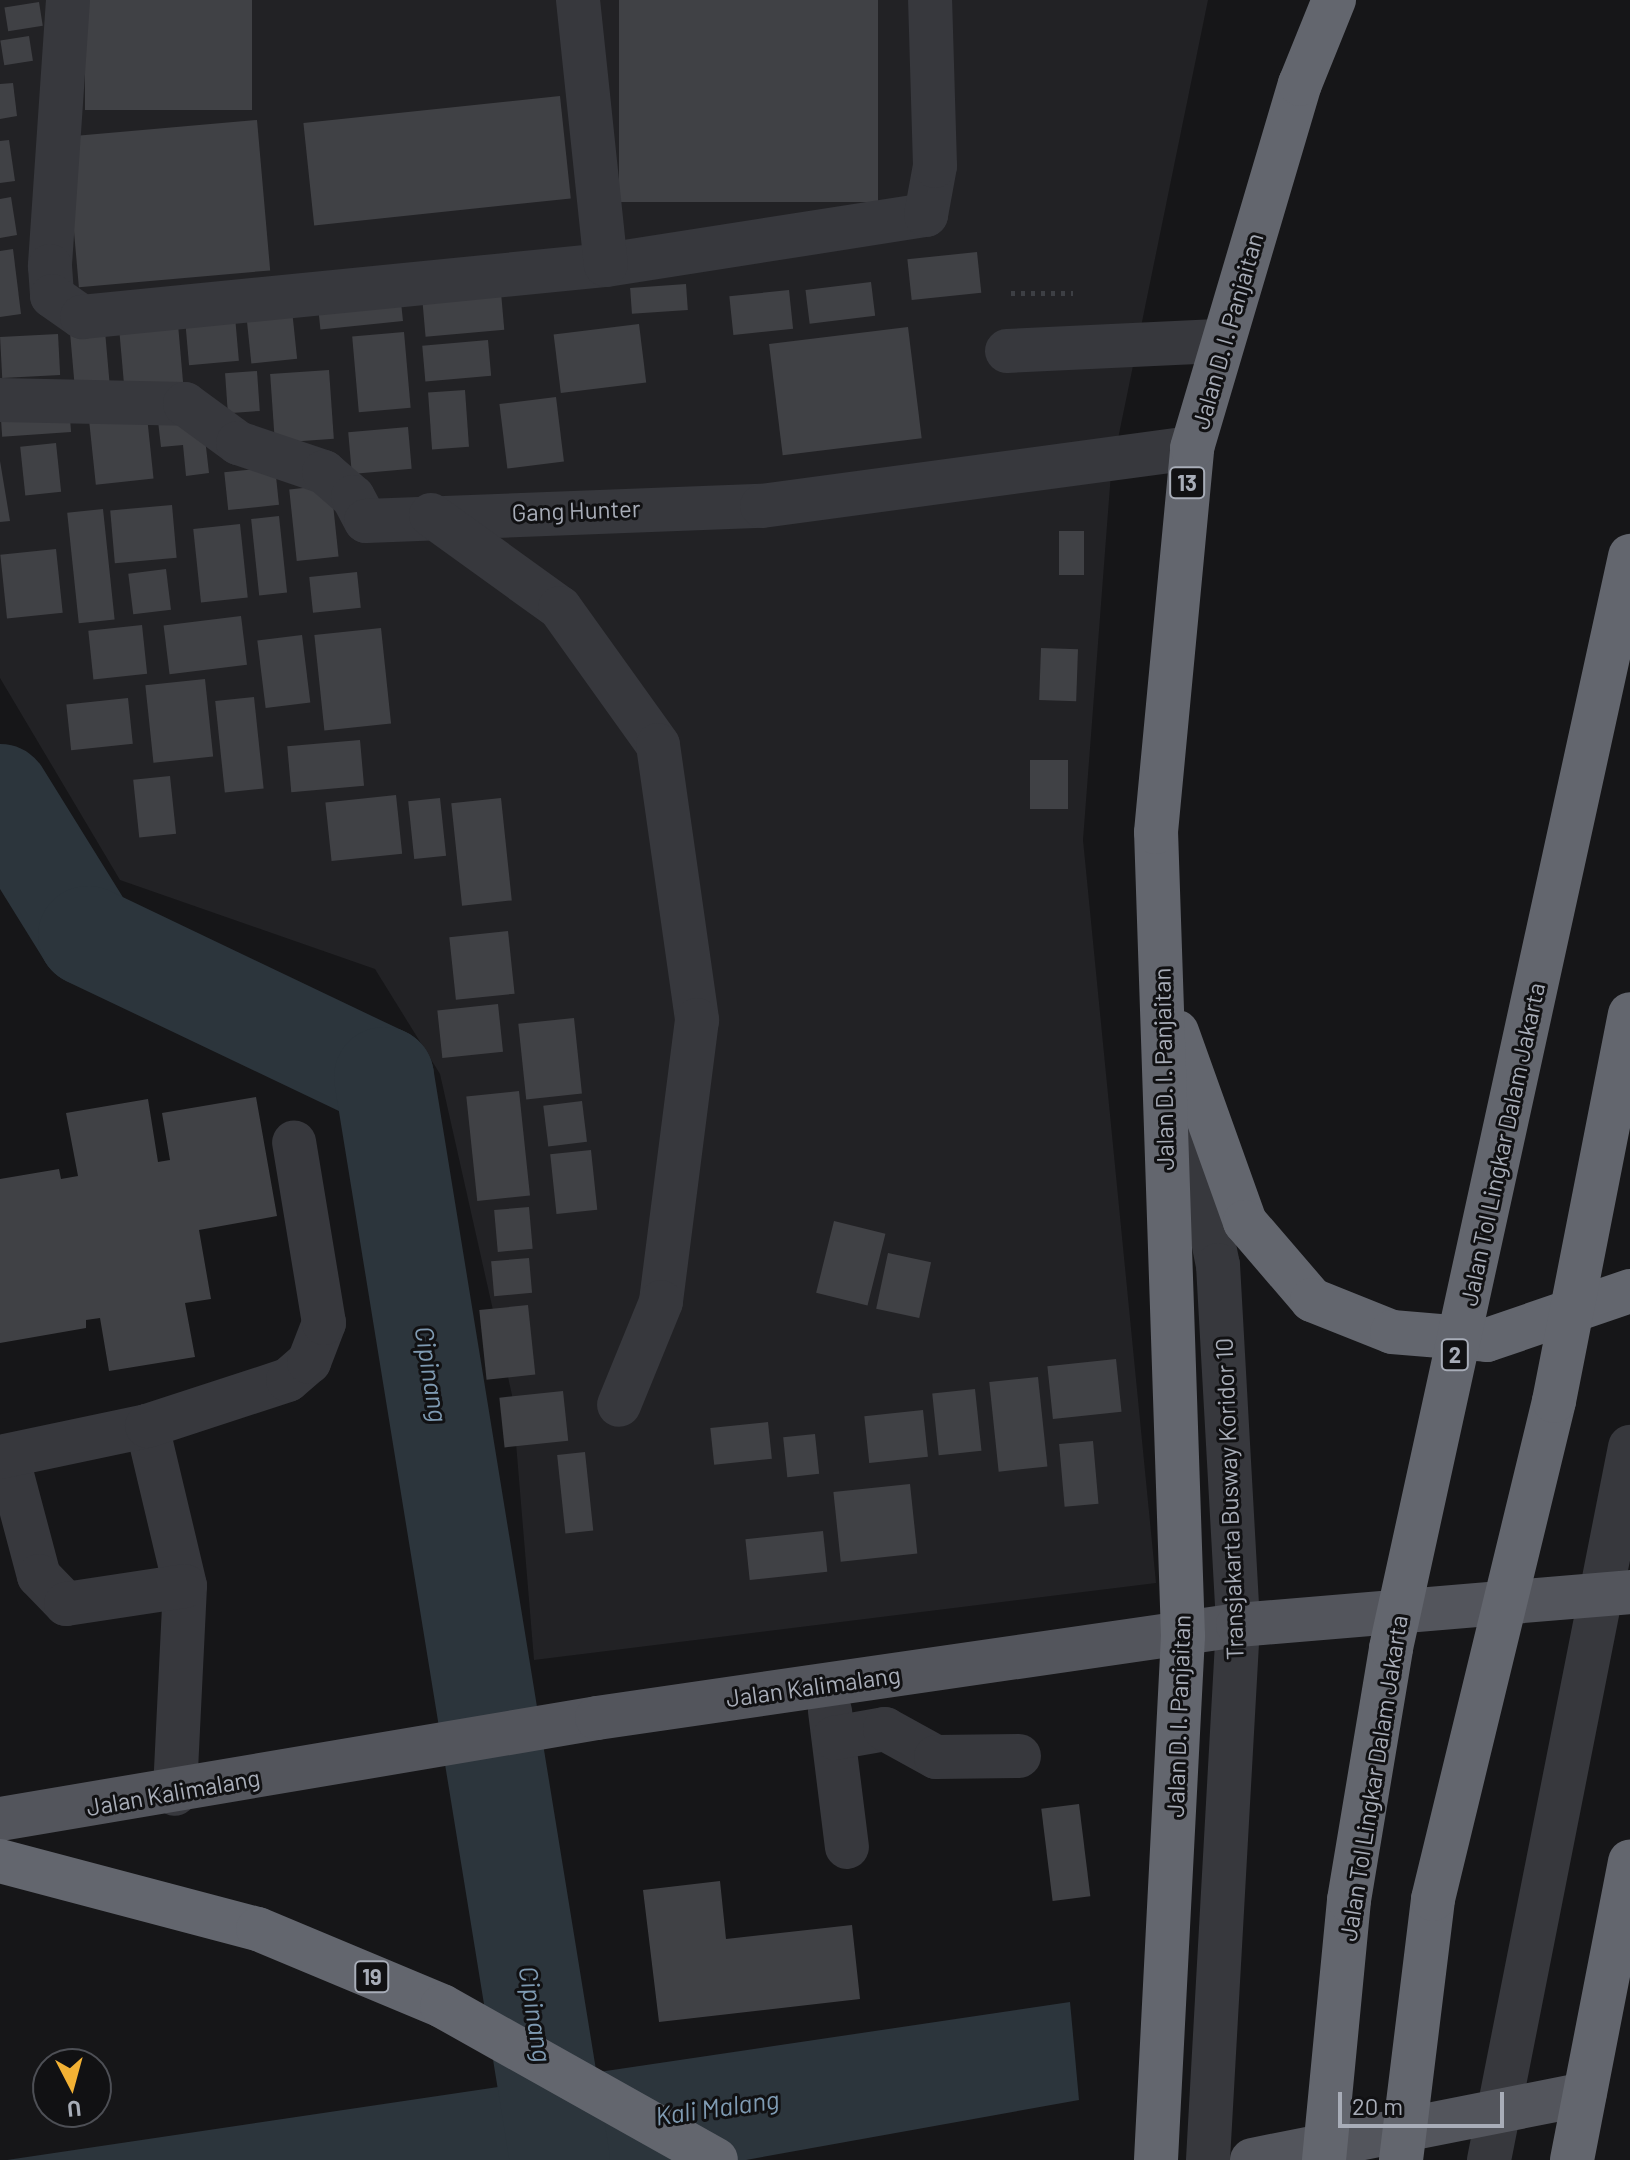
<!DOCTYPE html>
<html>
<head>
<meta charset="utf-8">
<style>
  body { margin:0 }
  #map { position:relative; width:1630px; height:2160px; overflow:hidden; background:#161618; font-family:Barlow,sans-serif }
  div>[style] { position:absolute }
  .built>* { inset:0; background:#222225 }
  .water>* { inset:0; background:#2c353c }
  .river>* { height:100px; margin:-50px; padding:0 50px; transform-origin:50px; border-radius:50px; background:#2c353c }
  .building>* { inset:0; background:#404145; transform-origin:0 0 }
  .path>* { height:5px; margin-top:-2.5px; transform-origin:0; background:repeating-linear-gradient(90deg,#3d3f44 0 4px,transparent 0 10px) }
  .minor>* { height:44px; margin:-22px; padding:0 22px; transform-origin:22px; border-radius:22px; background:#37383d }
  .major>* { height:44px; margin:-22px; padding:0 22px; transform-origin:22px; border-radius:22px; background:#53555c }
  .highway>* { height:44px; margin:-22px; padding:0 22px; transform-origin:22px; border-radius:22px; background:#63666e }
  .highway-bridge>* { height:44px; margin:-22px; padding:0 22px; transform-origin:22px; border-radius:22px; background:#63666e }
  span { translate:-50% -50%; white-space:nowrap; text-align:center; line-height:1.15; -webkit-text-stroke:6px #111113; paint-order:stroke }
  .shield-label span { padding:2px 6px; background:#111113; border:2px solid; border-radius:6px; -webkit-text-stroke-width:0 }
  .shield-label { font-size:22px; color:#a8adb8; font-weight:700 }
  .street-label { font-size:24px; color:#a8adb8 }
  .water-label { font-size:26px; color:#7f9bb3; font-style:italic }
  .north { position:absolute; left:32px; top:2048px; width:80px; height:80px; box-sizing:border-box; background:#111113; border:2px solid #4d4f55; border-radius:50%; rotate:174deg; font-size:22px; font-weight:700; line-height:32px; text-align:center; color:#a8adb8 }
  .north::after { content:''; display:block; margin:auto; width:28px; height:36px; background:#f2b134; clip-path:polygon(50% 0,100% 100%,50% 72%,0 100%) }
  .scale { position:absolute; left:1338px; top:2092px; width:166px; height:36px; box-sizing:border-box; border:4px solid #a8adb8; border-top:0; padding-left:10px; font-size:24px; line-height:28px; white-space:nowrap; color:#a8adb8; -webkit-text-stroke:6px #111113; paint-order:stroke }
</style>
</head>
<body>
<div id="map">
  <div class="built">
    <div style="clip-path:polygon(0 0,1208px 0,1111px 473px,1083px 840px,1156px 1583px,534px 1660px,512px 1395px,440px 1074px,375px 969px,120px 880px,0 678px)"></div>
  </div>
  <div class="water">
    <div style="clip-path:polygon(1070px 2002px,1079px 2100px,746px 2160px,7px 2160px)"></div>
  </div>
  <div class="river">
    <div style="left:0;top:794px;width:167px;rotate:58.2deg"></div>
    <div style="left:88px;top:936px;width:328px;rotate:25.5deg"></div>
    <div style="left:384px;top:1077px;width:1097px;rotate:80.77deg"></div>
  </div>
  <div class="building">
    <div style="left:85px;top:0;width:167px;height:110px"></div>
    <div style="left:619px;top:0;width:259px;height:202px"></div>
    <div style="left:39px;top:2px;width:24px;height:35px;rotate:81deg"></div>
    <div style="left:29px;top:36px;width:25px;height:29px;rotate:81deg"></div>
    <div style="clip-path:polygon(13px 83px,17px 116px,0 119px,0 84px)"></div>
    <div style="left:560px;top:96px;width:103px;height:258px;rotate:84deg"></div>
    <div style="left:257px;top:120px;width:151px;height:192px;rotate:85deg"></div>
    <div style="clip-path:polygon(9px 140px,15px 181px,0 183px,0 141px)"></div>
    <div style="clip-path:polygon(11px 197px,17px 235px,0 238px,0 199px)"></div>
    <div style="clip-path:polygon(13px 249px,21px 314px,0 317px,0 251px)"></div>
    <div style="left:977px;top:252px;width:41px;height:70px;rotate:84deg"></div>
    <div style="left:500px;top:281px;width:49px;height:79px;rotate:85deg"></div>
    <div style="left:871px;top:282px;width:34px;height:66px;rotate:83deg"></div>
    <div style="left:686px;top:284px;width:26px;height:56px;rotate:86deg"></div>
    <div style="left:789px;top:290px;width:39px;height:60px;rotate:84deg"></div>
    <div style="left:401px;top:302px;width:19px;height:83px;rotate:84deg"></div>
    <div style="left:234px;top:305px;width:56px;height:50px;rotate:85deg"></div>
    <div style="left:292px;top:310px;width:49px;height:46px;rotate:84deg"></div>
    <div style="left:177px;top:313px;width:75px;height:59px;rotate:85deg"></div>
    <div style="left:639px;top:324px;width:59px;height:86px;rotate:83deg"></div>
    <div style="left:908px;top:327px;width:112px;height:140px;rotate:83deg"></div>
    <div style="left:105px;top:331px;width:54px;height:35px;rotate:85deg"></div>
    <div style="left:404px;top:332px;width:76px;height:52px;rotate:85deg"></div>
    <div style="left:58px;top:334px;width:41px;height:58px;rotate:87deg"></div>
    <div style="left:488px;top:340px;width:36px;height:66px;rotate:85deg"></div>
    <div style="left:329px;top:370px;width:69px;height:59px;rotate:86deg"></div>
    <div style="left:257px;top:371px;width:40px;height:32px;rotate:86deg"></div>
    <div style="left:465px;top:390px;width:57px;height:37px;rotate:86deg"></div>
    <div style="left:556px;top:397px;width:65px;height:57px;rotate:83deg"></div>
    <div style="left:69px;top:403px;width:29px;height:69px;rotate:86deg"></div>
    <div style="left:146px;top:407px;width:72px;height:58px;rotate:84deg"></div>
    <div style="clip-path:polygon(158px 421px,204px 430px,209px 473px,186px 476px,183px 445px,161px 447px)"></div>
    <div style="left:408px;top:427px;width:42px;height:60px;rotate:85deg"></div>
    <div style="left:56px;top:443px;width:49px;height:36px;rotate:84deg"></div>
    <div style="clip-path:polygon(0 461px,10px 521px,0 522px)"></div>
    <div style="left:275px;top:467px;width:38px;height:51px;rotate:84deg"></div>
    <div style="left:331px;top:485px;width:72px;height:42px;rotate:84deg"></div>
    <div style="left:172px;top:505px;width:53px;height:62px;rotate:85deg"></div>
    <div style="left:103px;top:509px;width:111px;height:36px;rotate:84deg"></div>
    <div style="left:279px;top:516px;width:77px;height:28px;rotate:84deg"></div>
    <div style="left:240px;top:524px;width:74px;height:47px;rotate:84deg"></div>
    <div style="left:1059px;top:531px;width:25px;height:44px"></div>
    <div style="left:56px;top:549px;width:64px;height:56px;rotate:84deg"></div>
    <div style="left:166px;top:569px;width:41px;height:38px;rotate:83deg"></div>
    <div style="left:357px;top:572px;width:36px;height:48px;rotate:84deg"></div>
    <div style="left:241px;top:616px;width:49px;height:78px;rotate:83deg"></div>
    <div style="left:142px;top:625px;width:49px;height:54px;rotate:84deg"></div>
    <div style="left:381px;top:628px;width:96px;height:67px;rotate:84deg"></div>
    <div style="left:302px;top:635px;width:68px;height:45px;rotate:83deg"></div>
    <div style="left:1041px;top:648px;width:37px;height:52px;rotate:2deg"></div>
    <div style="left:205px;top:679px;width:78px;height:60px;rotate:84deg"></div>
    <div style="left:254px;top:697px;width:92px;height:39px;rotate:84deg"></div>
    <div style="left:128px;top:698px;width:46px;height:62px;rotate:84deg"></div>
    <div style="left:360px;top:740px;width:46px;height:73px;rotate:85deg"></div>
    <div style="left:1030px;top:760px;width:38px;height:49px"></div>
    <div style="left:170px;top:776px;width:58px;height:37px;rotate:84deg"></div>
    <div style="left:396px;top:795px;width:59px;height:71px;rotate:84deg"></div>
    <div style="left:440px;top:798px;width:58px;height:32px;rotate:84deg"></div>
    <div style="left:501px;top:798px;width:103px;height:50px;rotate:84deg"></div>
    <div style="left:508px;top:931px;width:63px;height:59px;rotate:84deg"></div>
    <div style="left:498px;top:1004px;width:48px;height:61px;rotate:84deg"></div>
    <div style="left:574px;top:1018px;width:76px;height:56px;rotate:84deg"></div>
    <div style="left:519px;top:1091px;width:105px;height:53px;rotate:84deg"></div>
    <div style="clip-path:polygon(256px 1097px,277px 1216px,199px 1230px,211px 1299px,185px 1303px,195px 1357px,109px 1371px,100px 1318px,86px 1320px,86px 1328px,0 1343px,0 1179px,59px 1169px,61px 1179px,78px 1176px,66px 1113px,148px 1099px,158px 1162px,170px 1160px,162px 1113px)"></div>
    <div style="left:582px;top:1101px;width:41px;height:39px;rotate:83deg"></div>
    <div style="left:591px;top:1150px;width:60px;height:41px;rotate:84deg"></div>
    <div style="left:529px;top:1207px;width:42px;height:35px;rotate:85deg"></div>
    <div style="left:834px;top:1221px;width:53px;height:74px;rotate:14deg"></div>
    <div style="left:888px;top:1253px;width:44px;height:57px;rotate:12deg"></div>
    <div style="left:529px;top:1258px;width:35px;height:38px;rotate:85deg"></div>
    <div style="left:528px;top:1305px;width:70px;height:49px;rotate:84deg"></div>
    <div style="left:1116px;top:1359px;width:53px;height:69px;rotate:84deg"></div>
    <div style="left:1038px;top:1377px;width:90px;height:49px;rotate:84deg"></div>
    <div style="left:975px;top:1389px;width:62px;height:43px;rotate:84deg"></div>
    <div style="left:563px;top:1391px;width:50px;height:64px;rotate:84deg"></div>
    <div style="left:923px;top:1410px;width:47px;height:59px;rotate:84deg"></div>
    <div style="left:768px;top:1422px;width:37px;height:58px;rotate:84deg"></div>
    <div style="left:815px;top:1434px;width:40px;height:32px;rotate:84deg"></div>
    <div style="left:1093px;top:1441px;width:63px;height:34px;rotate:85deg"></div>
    <div style="left:585px;top:1452px;width:79px;height:28px;rotate:84deg"></div>
    <div style="left:910px;top:1484px;width:70px;height:77px;rotate:84deg"></div>
    <div style="left:823px;top:1531px;width:41px;height:78px;rotate:84deg"></div>
    <div style="left:1079px;top:1804px;width:93px;height:38px;rotate:83deg"></div>
    <div style="clip-path:polygon(720px 1881px,726px 1939px,852px 1925px,860px 1999px,659px 2022px,643px 1890px)"></div>
  </div>
  <div class="path">
    <div style="left:1011px;top:293px;width:62px"></div>
  </div>
  <div class="minor">
    <div style="left:68px;top:0;width:267px;rotate:93.9deg"></div>
    <div style="left:50px;top:266px;width:30px;rotate:86deg"></div>
    <div style="left:52px;top:296px;width:37px;rotate:35deg"></div>
    <div style="left:82px;top:317px;width:527px;rotate:-5.67deg"></div>
    <div style="left:606px;top:265px;width:324px;rotate:-8.9deg"></div>
    <div style="left:926px;top:215px;width:50px;rotate:-79.6deg"></div>
    <div style="left:935px;top:166px;width:166px;rotate:-91.7deg"></div>
    <div style="left:578px;top:0;width:266px;rotate:84deg"></div>
    <div style="left:1007px;top:351px;width:216px;rotate:-2.7deg"></div>
    <div style="left:0;top:400px;width:185px;rotate:1.2deg"></div>
    <div style="left:185px;top:404px;width:66px;rotate:36.3deg"></div>
    <div style="left:238px;top:443px;width:91px;rotate:18.6deg"></div>
    <div style="left:324px;top:472px;width:38px;rotate:41deg"></div>
    <div style="left:353px;top:497px;width:27px;rotate:62deg"></div>
    <div style="left:366px;top:521px;width:396px;rotate:-2.2deg"></div>
    <div style="left:762px;top:506px;width:434px;rotate:-7.7deg"></div>
    <div style="left:431px;top:515px;width:159px;rotate:35.8deg"></div>
    <div style="left:560px;top:608px;width:168px;rotate:54.4deg"></div>
    <div style="left:658px;top:745px;width:278px;rotate:81.9deg"></div>
    <div style="left:697px;top:1020px;width:284px;rotate:97.3deg"></div>
    <div style="left:661px;top:1302px;width:111px;rotate:112.2deg"></div>
    <div style="left:1182px;top:1087px;width:182px;rotate:78.6deg"></div>
    <div style="left:1218px;top:1265px;width:361px;rotate:86.8deg"></div>
    <div style="left:1238px;top:1625px;width:536px;rotate:93.21deg"></div>
    <div style="left:147px;top:1426px;width:164px;rotate:76.6deg"></div>
    <div style="left:185px;top:1586px;width:208px;rotate:92.8deg"></div>
    <div style="left:7px;top:1456px;width:124px;rotate:75.1deg"></div>
    <div style="left:39px;top:1576px;width:39px;rotate:46deg"></div>
    <div style="left:66px;top:1604px;width:120px;rotate:-8.6deg"></div>
    <div style="left:0;top:1457px;width:150px;rotate:-11.9deg"></div>
    <div style="left:147px;top:1426px;width:148px;rotate:-18.1deg"></div>
    <div style="left:288px;top:1380px;width:28px;rotate:-41deg"></div>
    <div style="left:309px;top:1362px;width:42px;rotate:-69deg"></div>
    <div style="left:324px;top:1323px;width:183px;rotate:-99.4deg"></div>
    <div style="left:830px;top:1711px;width:137px;rotate:82.9deg"></div>
    <div style="left:834px;top:1738px;width:52px;rotate:-10deg"></div>
    <div style="left:885px;top:1729px;width:58px;rotate:28.8deg"></div>
    <div style="left:936px;top:1757px;width:83px;rotate:-0.7deg"></div>
    <div style="left:1489px;top:2160px;width:727px;rotate:-78.81deg"></div>
  </div>
  <div class="major">
    <div style="left:0;top:1819px;width:605px;rotate:-9.6deg"></div>
    <div style="left:597px;top:1718px;width:648px;rotate:-8.26deg"></div>
    <div style="left:1238px;top:1625px;width:393px;rotate:-4.8deg"></div>
    <div style="left:1252px;top:2160px;width:339px;rotate:-11.2deg"></div>
  </div>
  <div class="highway">
    <div style="left:1177px;top:1032px;width:202px;rotate:70.3deg"></div>
    <div style="left:1245px;top:1222px;width:103px;rotate:49.3deg"></div>
    <div style="left:1312px;top:1300px;width:86px;rotate:21.8deg"></div>
    <div style="left:1392px;top:1332px;width:95px;rotate:4.8deg"></div>
    <div style="left:1487px;top:1340px;width:151px;rotate:-18.9deg"></div>
    <div style="left:0;top:1861px;width:267px;rotate:14.8deg"></div>
    <div style="left:258px;top:1929px;width:199px;rotate:22.7deg"></div>
    <div style="left:442px;top:2006px;width:314px;rotate:29.3deg"></div>
    <div style="left:1156px;top:2160px;width:525px;rotate:-87.05deg"></div>
    <div style="left:1183px;top:1636px;width:804px;rotate:-91.92deg"></div>
    <div style="left:1156px;top:832px;width:386px;rotate:-84.6deg"></div>
    <div style="left:1192px;top:448px;width:380px;rotate:-73.5deg"></div>
    <div style="left:1300px;top:84px;width:91px;rotate:-68deg"></div>
    <div style="left:1572px;top:2160px;width:304px;rotate:-79deg"></div>
  </div>
  <div class="highway-bridge">
    <div style="left:1324px;top:2160px;width:261px;rotate:-84.5deg"></div>
    <div style="left:1349px;top:1900px;width:255px;rotate:-80.5deg"></div>
    <div style="left:1391px;top:1648px;width:1118px;rotate:-77.65deg"></div>
    <div style="left:1401px;top:2160px;width:263px;rotate:-83deg"></div>
    <div style="left:1433px;top:1899px;width:512px;rotate:-76.34deg"></div>
    <div style="left:1554px;top:1401px;width:394px;rotate:-78.9deg"></div>
  </div>
  <div class="shield-label">
    <span style="left:1187px;top:483px">13</span>
    <span style="left:1455px;top:1355px">2</span>
    <span style="left:372px;top:1977px">19</span>
  </div>
  <div class="street-label">
    <span style="left:1227px;top:331px;rotate:-74deg">Jalan D. I. Panjaitan</span>
    <span style="left:576px;top:510px;rotate:-2deg">Gang Hunter</span>
    <span style="left:1163px;top:1069px;rotate:-91deg">Jalan D. I. Panjaitan</span>
    <span style="left:1502px;top:1144px;rotate:-78deg">Jalan Tol Lingkar Dalam Jakarta</span>
    <span style="left:1229px;top:1499px;rotate:-92deg">Transjakarta Busway Koridor 10</span>
    <span style="left:813px;top:1686px;rotate:-8deg">Jalan Kalimalang</span>
    <span style="left:1178px;top:1716px;rotate:-88deg">Jalan D. I. Panjaitan</span>
    <span style="left:1373px;top:1778px;rotate:-81deg">Jalan Tol Lingkar Dalam Jakarta</span>
    <span style="left:173px;top:1792px;rotate:-10deg">Jalan Kalimalang</span>
  </div>
  <div class="water-label">
    <span style="left:432px;top:1374px;rotate:81deg">Cipinang</span>
    <span style="left:536px;top:2014px;rotate:81deg">Cipinang</span>
    <span style="left:717px;top:2107px;rotate:-8deg">Kali Malang</span>
  </div>
  <div class="north">U</div>
  <div class="scale">20 m</div>
</div>
</body>
</html>
